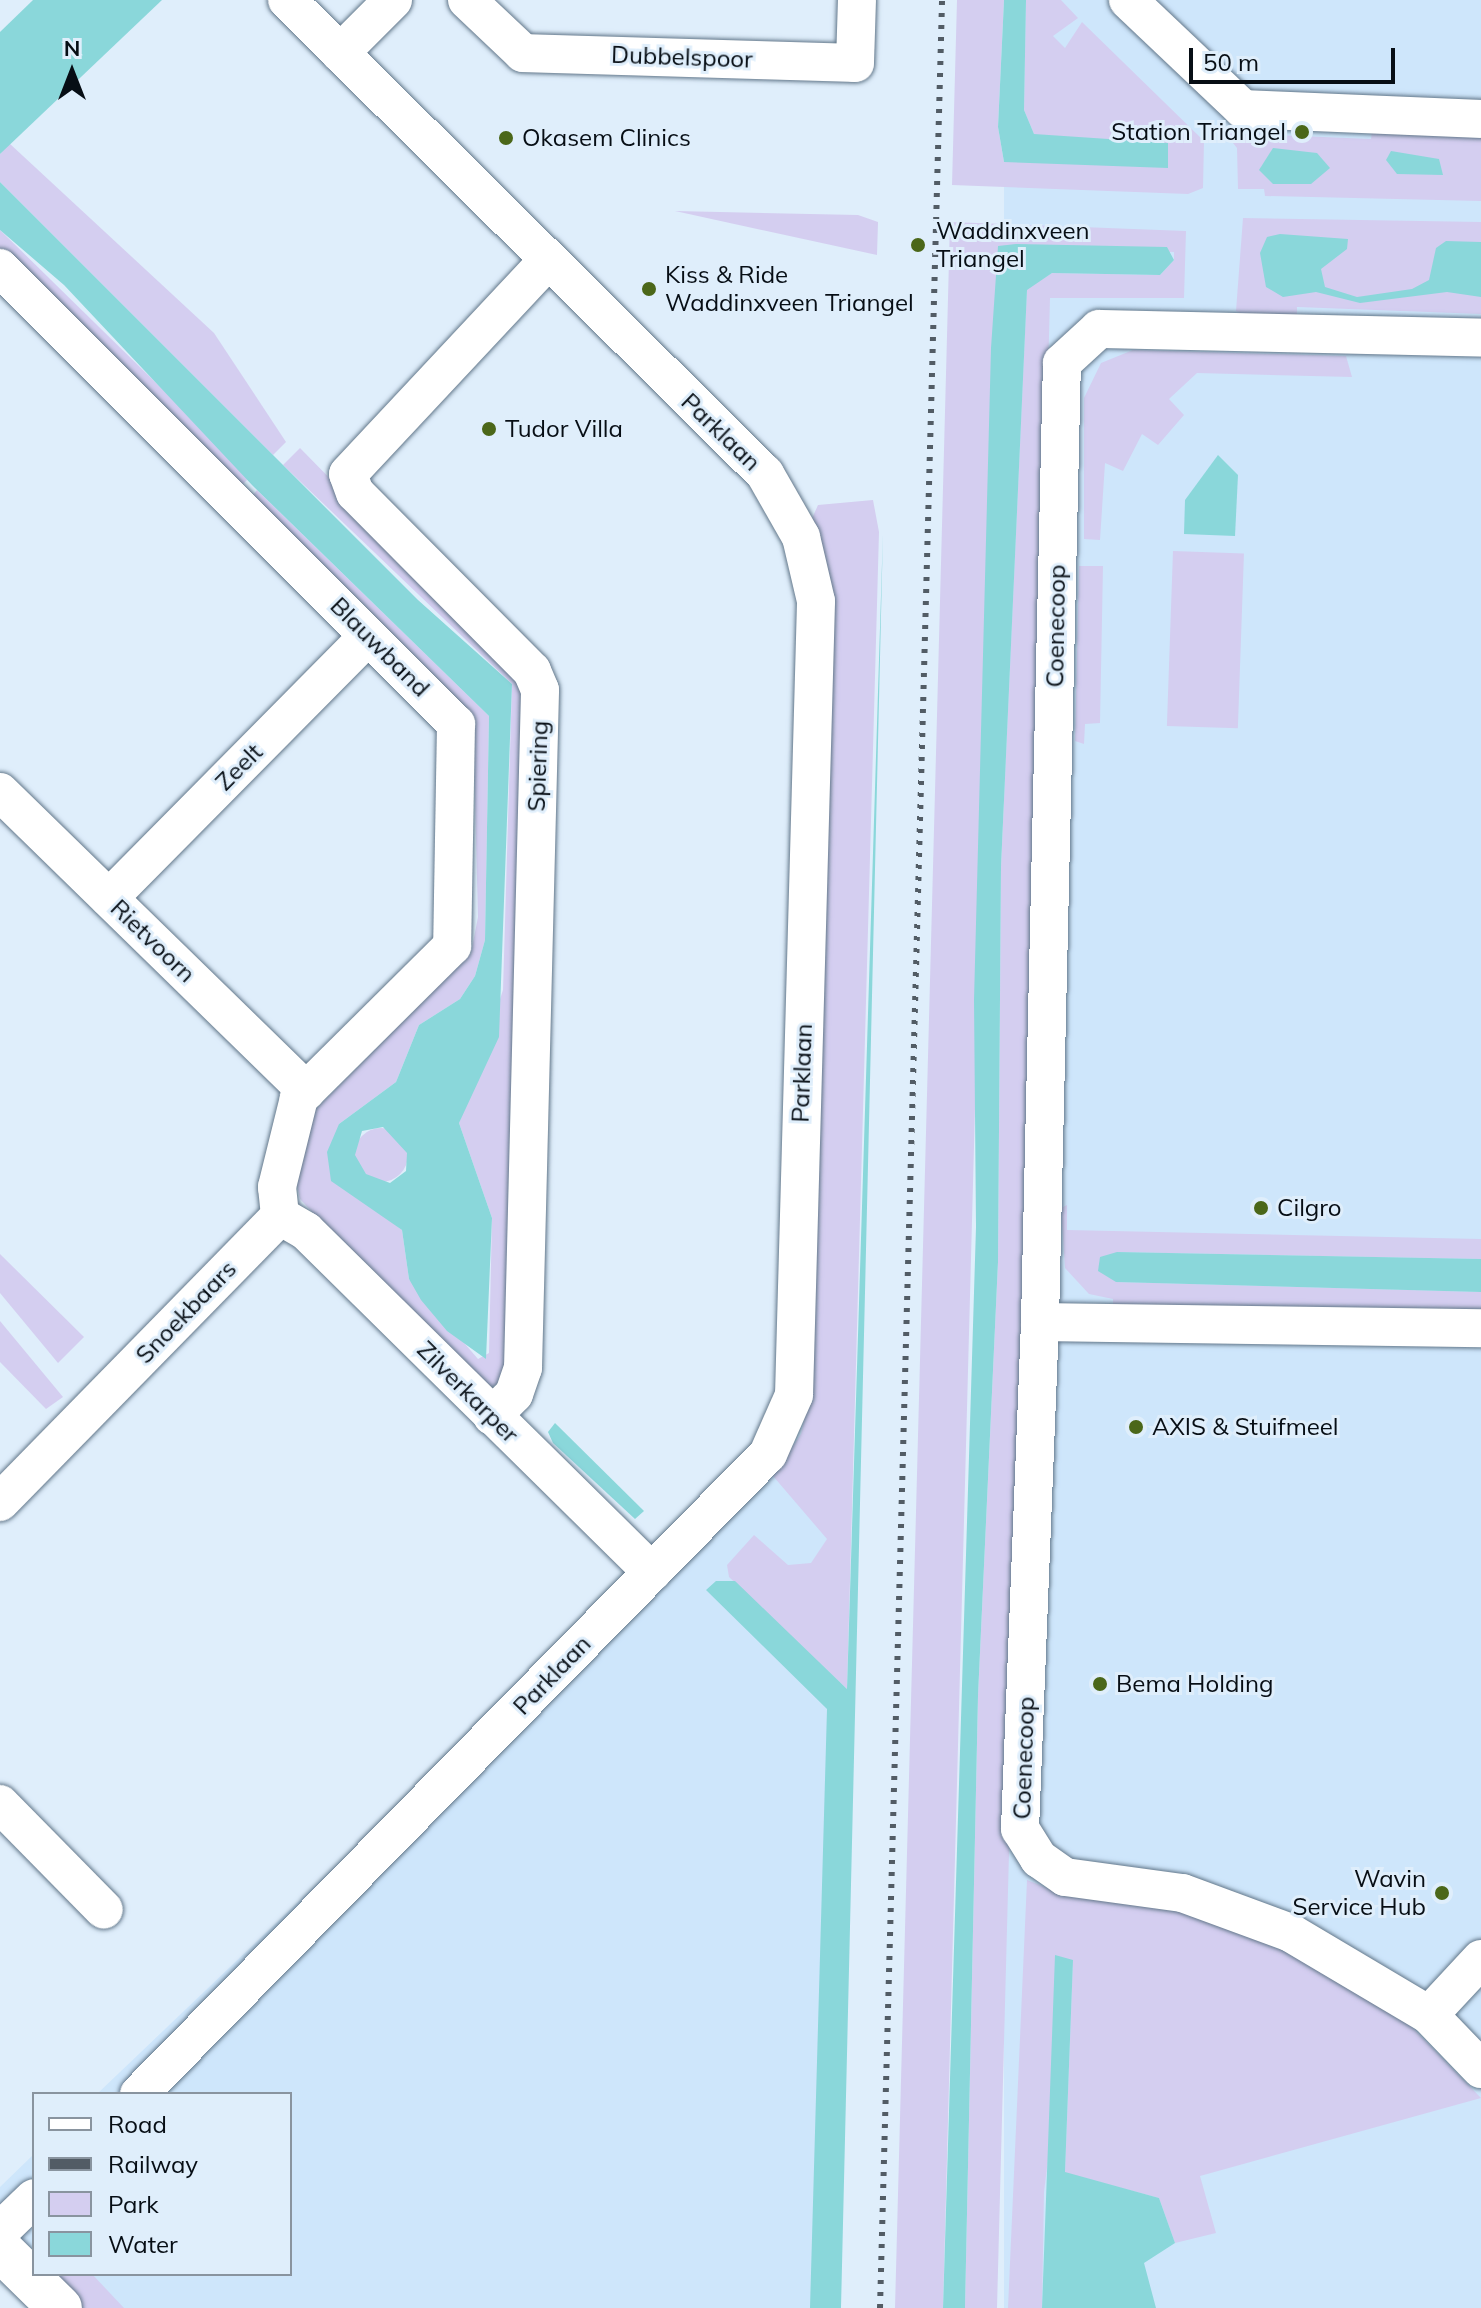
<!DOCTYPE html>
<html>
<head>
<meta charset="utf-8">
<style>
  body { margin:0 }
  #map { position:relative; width:1481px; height:2308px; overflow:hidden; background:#dfeefb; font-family:Mulish,sans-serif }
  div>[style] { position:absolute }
  .built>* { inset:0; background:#cee6fb; transform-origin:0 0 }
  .green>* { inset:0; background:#d4cef0; transform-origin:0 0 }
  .round { border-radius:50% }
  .water>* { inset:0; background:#8ad7da }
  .roads { filter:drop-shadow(0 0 2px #62778a) drop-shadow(0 0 2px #62778a) }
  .minor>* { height:38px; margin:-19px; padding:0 19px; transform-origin:19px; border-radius:19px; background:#fff }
  .major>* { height:44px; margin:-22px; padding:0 22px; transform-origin:22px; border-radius:22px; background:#fff }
  .rail>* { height:6px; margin-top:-3px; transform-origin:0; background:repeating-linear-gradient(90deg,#525c65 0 4px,transparent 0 12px) }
  .dots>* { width:22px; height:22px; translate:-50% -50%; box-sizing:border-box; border:4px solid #dfeefb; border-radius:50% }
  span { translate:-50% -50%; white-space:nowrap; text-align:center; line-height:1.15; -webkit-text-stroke:6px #dfeefb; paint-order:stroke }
  .street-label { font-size:24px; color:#070e15 }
  .poi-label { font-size:24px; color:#070e15 }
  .right { translate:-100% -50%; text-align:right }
  .left { translate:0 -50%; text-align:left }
  .legend { position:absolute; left:32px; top:2092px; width:260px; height:184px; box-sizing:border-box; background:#dfeefb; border:2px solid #89949f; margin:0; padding:10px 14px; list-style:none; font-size:24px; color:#070e15 }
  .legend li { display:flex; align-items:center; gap:16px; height:40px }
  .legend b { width:40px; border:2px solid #89949f }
  .north { position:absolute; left:32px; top:32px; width:80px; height:80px; -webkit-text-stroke:6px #dfeefb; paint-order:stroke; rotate:0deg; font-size:22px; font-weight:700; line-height:32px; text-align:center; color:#070e15 }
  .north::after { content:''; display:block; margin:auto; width:28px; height:36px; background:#070e15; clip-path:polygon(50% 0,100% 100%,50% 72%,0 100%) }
  .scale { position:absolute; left:1189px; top:48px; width:206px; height:36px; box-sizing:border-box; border:4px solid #070e15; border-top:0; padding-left:10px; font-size:24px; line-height:28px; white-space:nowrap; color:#070e15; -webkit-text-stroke:6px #dfeefb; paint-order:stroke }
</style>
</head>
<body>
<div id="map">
  <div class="built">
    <div style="left:1004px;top:0;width:477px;height:2309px"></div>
    <div style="clip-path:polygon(848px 1377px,824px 2308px,43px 2308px,0 2261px,0 2187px,34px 2154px,34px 2274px,290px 2274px,290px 2094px,97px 2094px)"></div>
  </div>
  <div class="green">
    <div style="clip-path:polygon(957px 0,1004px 0,998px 127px,1004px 162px,1044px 138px,1034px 134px,1024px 110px,1026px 0,1061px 0,1078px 18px,1053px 36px,1065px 48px,1082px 22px,1204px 141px,1203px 188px,1188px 194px,952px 185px)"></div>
    <div style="clip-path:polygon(1372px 132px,1481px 135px,1481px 201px,1265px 196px,1264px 189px,1238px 189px,1237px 148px,1225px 133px,1371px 139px)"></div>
    <div style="clip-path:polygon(9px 143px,214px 333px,286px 442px,273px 455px,0 182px,0 154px)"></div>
    <div style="clip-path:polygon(675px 211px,858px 215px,878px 222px,877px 255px)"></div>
    <div style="clip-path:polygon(1243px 218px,1481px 222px,1481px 314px,1297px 307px,1297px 318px,1245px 316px,1236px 311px)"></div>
    <div style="clip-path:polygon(950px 222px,1186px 231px,1184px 298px,1050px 298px,997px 2308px,965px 2308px,978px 1696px,998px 1262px,1001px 867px,1027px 289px,1052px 273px,1160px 275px,1174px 260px,1174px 252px,998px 247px,943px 2308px,895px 2308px)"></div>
    <div style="clip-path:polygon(0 230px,243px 468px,247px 480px,238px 489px,0 255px)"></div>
    <div style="clip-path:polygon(1133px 350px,1346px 356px,1352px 377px,1197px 373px,1169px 399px,1184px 415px,1158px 445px,1142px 434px,1123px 471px,1105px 463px,1100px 540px,1084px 539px,1084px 398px,1101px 363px)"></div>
    <div style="clip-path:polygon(300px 448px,526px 678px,505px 1381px,491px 1387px,442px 1349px,300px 1199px,295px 1176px,312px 1113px,471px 953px,478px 917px,473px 722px,363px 604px,249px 500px,257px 490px,489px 716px,485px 940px,475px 976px,460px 999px,419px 1025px,396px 1082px,339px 1124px,343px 1185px,402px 1230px,409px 1279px,478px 1359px,489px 1353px,492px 1218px,459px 1123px,503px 990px,512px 684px,283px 465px)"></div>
    <div style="clip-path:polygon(873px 500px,879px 532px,847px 1689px,729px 1577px,727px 1565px,754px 1535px,788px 1565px,811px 1563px,827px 1539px,773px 1476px,801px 1434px,809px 1398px,810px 523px,818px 505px)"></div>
    <div style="left:1173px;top:551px;width:71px;height:175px;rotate:2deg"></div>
    <div style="clip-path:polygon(1079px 566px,1103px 566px,1100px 723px,1085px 724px,1084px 744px,1075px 741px)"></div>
    <div class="round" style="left:354px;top:1128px;width:54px;height:54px"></div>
    <div style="clip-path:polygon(1067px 1205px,1067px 1230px,1481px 1239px,1481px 1259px,1117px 1252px,1116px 1282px,1481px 1292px,1481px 1317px,1113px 1306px,1113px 1299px,1089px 1294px,1065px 1268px,1061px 1208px)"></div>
    <div style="clip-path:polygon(0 1254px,84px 1337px,58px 1363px,0 1293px)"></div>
    <div style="clip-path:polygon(0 1321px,63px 1397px,46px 1409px,0 1362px)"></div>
    <div style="clip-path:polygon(1027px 1880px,1060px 1893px,1193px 1914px,1317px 1964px,1410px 2025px,1481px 2098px,1200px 2176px,1216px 2233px,1175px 2243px,1159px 2198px,1065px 2173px,1073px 1960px,1044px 2192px,1042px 2308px,1008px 2308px)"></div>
    <div style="clip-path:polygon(44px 2274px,92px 2274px,124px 2308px,79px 2308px)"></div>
  </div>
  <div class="water">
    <div style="clip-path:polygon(33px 0,162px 0,0 154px,0 32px)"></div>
    <div style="clip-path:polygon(1004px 0,1026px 0,1024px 110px,1034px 134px,1168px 143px,1168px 168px,1004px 162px,998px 127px)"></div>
    <div style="clip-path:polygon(1273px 148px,1317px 153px,1330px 168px,1311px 184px,1273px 184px,1259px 170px)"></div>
    <div style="clip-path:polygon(1391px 151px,1439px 159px,1443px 175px,1397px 174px,1386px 160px)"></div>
    <div style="clip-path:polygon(evenodd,0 182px,418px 600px,512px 684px,499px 1037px,459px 1123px,492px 1218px,486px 1359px,447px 1331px,421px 1300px,409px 1279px,402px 1230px,331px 1181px,327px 1152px,339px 1124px,396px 1082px,419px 1025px,460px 999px,475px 976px,485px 940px,489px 716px,252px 485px,64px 285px,0 230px,0 182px,383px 1127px,407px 1153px,406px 1171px,390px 1183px,366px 1174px,355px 1155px,362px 1131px,383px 1127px)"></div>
    <div style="clip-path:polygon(1280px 234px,1348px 239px,1347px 249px,1321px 269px,1325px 287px,1357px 297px,1412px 289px,1429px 280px,1436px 248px,1446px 241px,1481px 242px,1481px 297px,1447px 292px,1360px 303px,1316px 292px,1283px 297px,1266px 287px,1260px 253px,1267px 237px)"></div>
    <div style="clip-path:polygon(1016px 244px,1167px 247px,1174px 260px,1160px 275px,1052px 273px,1027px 290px,1001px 867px,998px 1262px,978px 1696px,965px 2308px,943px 2308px,976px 1227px,974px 1000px,991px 348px,998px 246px)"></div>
    <div style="clip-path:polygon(1218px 455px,1238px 475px,1235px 536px,1184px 534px,1185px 500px)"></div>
    <div style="clip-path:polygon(883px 531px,841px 2308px,810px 2308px,827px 1709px,706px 1590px,716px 1581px,735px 1581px,847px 1689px)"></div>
    <div style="clip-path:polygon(1117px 1252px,1481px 1259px,1481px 1292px,1116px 1282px,1098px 1271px,1100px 1257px)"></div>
    <div style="clip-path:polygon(555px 1423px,644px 1511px,635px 1519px,553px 1443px,548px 1432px)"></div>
    <div style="clip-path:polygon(1055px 1955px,1073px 1960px,1065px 2172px,1159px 2198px,1175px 2243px,1144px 2263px,1156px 2308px,1042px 2308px)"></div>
  </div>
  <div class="roads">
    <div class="minor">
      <div style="left:467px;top:0;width:77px;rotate:43.4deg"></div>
      <div style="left:523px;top:53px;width:332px;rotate:1.7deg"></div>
      <div style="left:855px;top:63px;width:63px;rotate:-88.2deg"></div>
      <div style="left:1128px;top:0;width:158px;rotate:43.5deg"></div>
      <div style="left:1243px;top:109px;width:238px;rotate:2.4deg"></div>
      <div style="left:340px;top:53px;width:75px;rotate:-45deg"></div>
      <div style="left:0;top:268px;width:645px;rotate:45deg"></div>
      <div style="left:456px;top:724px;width:222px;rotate:91deg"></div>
      <div style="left:452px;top:946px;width:216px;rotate:135.2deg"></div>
      <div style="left:299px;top:1098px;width:92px;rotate:103.9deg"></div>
      <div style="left:277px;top:1187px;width:29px;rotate:84deg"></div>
      <div style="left:0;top:792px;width:428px;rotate:44.3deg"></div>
      <div style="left:109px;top:898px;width:368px;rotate:-45.3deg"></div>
      <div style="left:280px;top:1216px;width:30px;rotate:30deg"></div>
      <div style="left:306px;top:1231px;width:486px;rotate:44.6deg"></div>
      <div style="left:1040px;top:1322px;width:441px;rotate:0.8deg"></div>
      <div style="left:492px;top:1416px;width:31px;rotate:-45deg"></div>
      <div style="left:514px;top:1394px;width:28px;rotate:-71deg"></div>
      <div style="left:523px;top:1368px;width:678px;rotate:-88.56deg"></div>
      <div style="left:540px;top:690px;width:21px;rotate:-113deg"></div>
      <div style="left:532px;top:671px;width:251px;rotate:-134.8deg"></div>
      <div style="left:355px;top:493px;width:20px;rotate:-110deg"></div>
      <div style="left:348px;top:474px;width:293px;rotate:-46.9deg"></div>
      <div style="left:0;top:1502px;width:400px;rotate:-45.6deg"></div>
      <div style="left:0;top:1804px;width:148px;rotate:45.5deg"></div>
      <div style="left:1481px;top:1959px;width:76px;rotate:132.9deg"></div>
      <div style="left:1429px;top:2015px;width:75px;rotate:46.1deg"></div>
      <div style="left:1429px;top:2015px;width:161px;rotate:-149.3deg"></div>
      <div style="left:1291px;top:1933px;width:116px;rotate:-159.8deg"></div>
      <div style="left:1182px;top:1893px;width:118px;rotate:-172.2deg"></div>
      <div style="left:1065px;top:1877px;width:32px;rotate:-145deg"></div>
      <div style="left:1039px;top:1859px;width:36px;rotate:-122deg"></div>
      <div style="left:1020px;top:1829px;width:507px;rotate:-87.74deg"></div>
      <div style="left:1040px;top:1322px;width:959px;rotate:-88.69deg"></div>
      <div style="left:1062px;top:363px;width:50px;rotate:-42.6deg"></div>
      <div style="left:1099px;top:329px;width:382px;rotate:1.3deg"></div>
      <div style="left:139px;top:2094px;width:897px;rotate:-45.5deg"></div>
      <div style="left:768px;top:1454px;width:64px;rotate:-66.2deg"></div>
      <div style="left:794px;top:1395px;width:794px;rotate:-88.41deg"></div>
      <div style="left:816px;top:601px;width:66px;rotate:-103.2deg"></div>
      <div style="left:801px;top:537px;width:73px;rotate:-119.7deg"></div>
      <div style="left:765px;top:474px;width:673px;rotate:-135.24deg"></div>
      <div style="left:0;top:2231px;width:47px;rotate:-44.1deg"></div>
    </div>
    <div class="major">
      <div style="left:0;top:2249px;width:84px;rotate:44.5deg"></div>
    </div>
  </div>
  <div class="rail">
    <div style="left:880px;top:2308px;width:2309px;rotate:-88.46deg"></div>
  </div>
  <div class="dots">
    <div style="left:1302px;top:132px;background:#4b6719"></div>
    <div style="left:506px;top:138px;background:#4b6719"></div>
    <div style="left:918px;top:245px;background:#4b6719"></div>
    <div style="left:649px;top:289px;background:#4b6719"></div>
    <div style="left:489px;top:429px;background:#4b6719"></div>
    <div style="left:1261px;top:1208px;background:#4b6719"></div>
    <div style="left:1136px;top:1427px;background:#4b6719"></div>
    <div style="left:1100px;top:1684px;background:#4b6719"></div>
    <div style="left:1442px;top:1893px;background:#4b6719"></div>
  </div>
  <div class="street-label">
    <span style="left:682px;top:57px;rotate:2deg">Dubbelspoor</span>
    <span style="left:721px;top:432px;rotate:44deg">Parklaan</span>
    <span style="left:1056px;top:626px;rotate:-89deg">Coenecoop</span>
    <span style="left:380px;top:647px;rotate:45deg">Blauwband</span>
    <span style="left:538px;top:766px;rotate:-88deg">Spiering</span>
    <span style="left:239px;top:767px;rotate:-45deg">Zeelt</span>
    <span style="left:153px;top:941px;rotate:44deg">Rietvoorn</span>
    <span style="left:802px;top:1073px;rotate:-88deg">Parklaan</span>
    <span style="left:186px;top:1312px;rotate:-46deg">Snoekbaars</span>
    <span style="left:468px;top:1392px;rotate:45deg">Zilverkarper</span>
    <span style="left:552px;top:1675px;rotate:-46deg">Parklaan</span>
    <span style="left:1024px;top:1758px;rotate:-88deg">Coenecoop</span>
  </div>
  <div class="poi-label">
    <span class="right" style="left:1286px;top:132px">Station Triangel</span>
    <span class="left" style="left:522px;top:138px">Okasem Clinics</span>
    <span class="left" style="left:936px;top:245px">Waddinxveen<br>Triangel</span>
    <span class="left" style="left:665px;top:289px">Kiss &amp; Ride<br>Waddinxveen Triangel</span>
    <span class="left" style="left:505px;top:429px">Tudor Villa</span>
    <span class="left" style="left:1277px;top:1208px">Cilgro</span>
    <span class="left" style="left:1152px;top:1427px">AXIS &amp; Stuifmeel</span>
    <span class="left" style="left:1116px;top:1684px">Bema Holding</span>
    <span class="right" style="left:1426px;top:1893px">Wavin<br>Service Hub</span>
  </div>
  <ul class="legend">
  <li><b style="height:10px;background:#fff"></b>Road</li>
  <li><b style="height:10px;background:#525c65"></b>Railway</li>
  <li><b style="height:22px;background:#d4cef0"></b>Park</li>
  <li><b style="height:22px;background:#8ad7da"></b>Water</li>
  </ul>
  <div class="north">N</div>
  <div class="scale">50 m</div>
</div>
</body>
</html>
